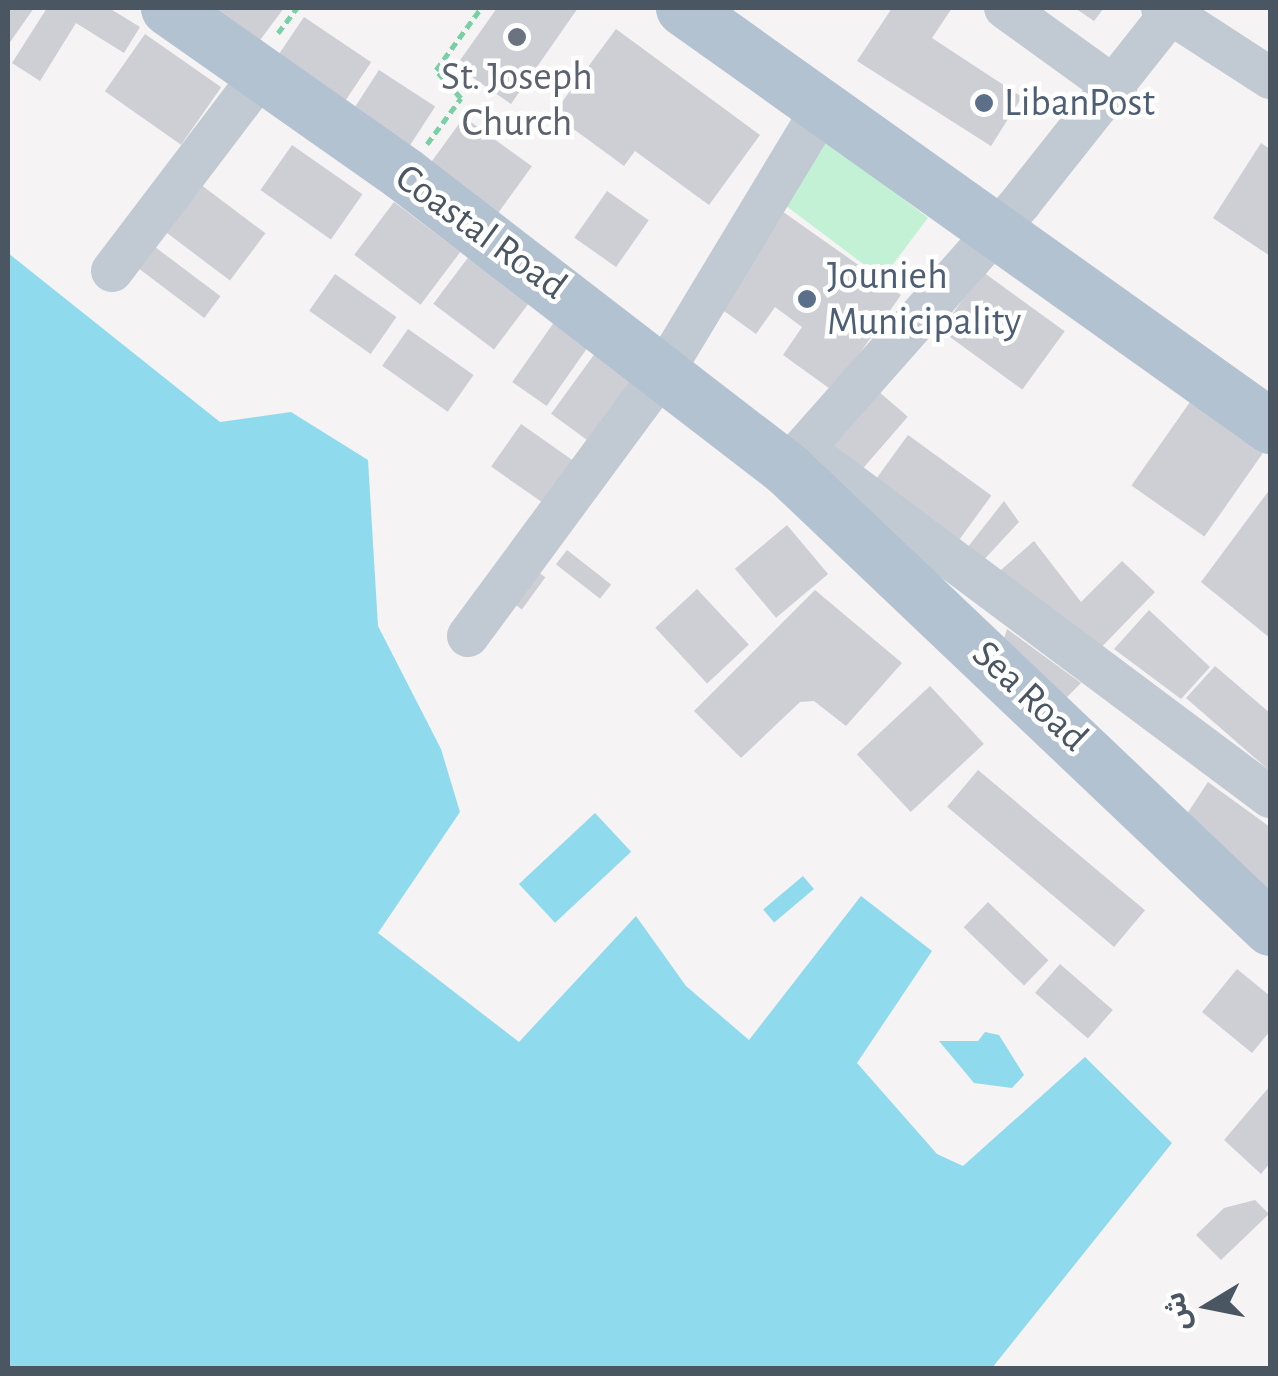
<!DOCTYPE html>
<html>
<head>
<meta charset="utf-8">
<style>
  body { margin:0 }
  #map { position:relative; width:1278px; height:1376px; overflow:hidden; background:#f5f3f3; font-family:"Alegreya Sans","Noto Sans Arabic",sans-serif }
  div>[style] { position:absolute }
  .green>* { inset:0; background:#c3f1d5; transform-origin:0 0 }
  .water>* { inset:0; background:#90daee; transform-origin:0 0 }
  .building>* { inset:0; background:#cdcfd5; transform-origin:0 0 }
  .path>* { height:5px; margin-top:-2.5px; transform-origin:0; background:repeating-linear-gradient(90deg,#7ad0a6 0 8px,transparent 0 13px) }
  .minor>* { height:42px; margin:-21px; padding:0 21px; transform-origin:21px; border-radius:21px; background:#c1cad2 }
  .major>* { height:55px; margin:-27.5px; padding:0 27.5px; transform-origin:27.5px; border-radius:27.5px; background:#b3c2d1 }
  .dots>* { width:28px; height:28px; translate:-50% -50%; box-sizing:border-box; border:5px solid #fff; border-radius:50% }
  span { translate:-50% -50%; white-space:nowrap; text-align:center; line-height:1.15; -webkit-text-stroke:9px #fff; paint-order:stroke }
  .worship-label { font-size:40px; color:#5b616d }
  .service-label { font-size:40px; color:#4e5e75 }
  .left { translate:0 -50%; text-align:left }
  .street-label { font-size:40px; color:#4a5661 }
  .frame { position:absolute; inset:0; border:10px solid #4a5661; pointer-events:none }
  .north { position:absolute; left:1158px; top:1256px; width:100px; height:100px; -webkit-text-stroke:8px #fff; paint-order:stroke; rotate:260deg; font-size:28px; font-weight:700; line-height:40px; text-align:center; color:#4a5661 }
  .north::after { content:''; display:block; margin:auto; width:35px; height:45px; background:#4a5661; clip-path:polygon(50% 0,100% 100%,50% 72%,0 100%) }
</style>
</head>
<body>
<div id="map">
  <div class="green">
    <div style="left:817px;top:134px;width:139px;height:76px;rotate:37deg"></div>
  </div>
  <div class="water">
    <div style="clip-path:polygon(8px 253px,220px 422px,291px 412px,368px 460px,378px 626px,441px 749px,460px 812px,378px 933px,519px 1042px,636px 916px,686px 986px,749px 1040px,861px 896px,932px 951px,857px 1063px,937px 1154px,963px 1166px,1085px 1057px,1172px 1143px,992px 1368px,8px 1368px)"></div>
    <div style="left:595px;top:813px;width:53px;height:104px;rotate:47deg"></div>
    <div style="left:803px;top:876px;width:17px;height:52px;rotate:50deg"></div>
    <div style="clip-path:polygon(985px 1032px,999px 1035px,1024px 1075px,1012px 1088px,974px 1083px,939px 1041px,978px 1041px)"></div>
  </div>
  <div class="building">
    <div style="clip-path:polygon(8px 8px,34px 8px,8px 45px)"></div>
    <div style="clip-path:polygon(47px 8px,109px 8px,140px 27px,124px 53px,76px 23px,40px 81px,12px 63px)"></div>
    <div style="clip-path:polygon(195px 8px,284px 8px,252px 51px)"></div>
    <div style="clip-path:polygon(497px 8px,578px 8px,511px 104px,456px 66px)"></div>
    <div style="clip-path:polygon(892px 8px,952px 8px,932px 38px,1022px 97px,991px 146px,857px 61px)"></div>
    <div style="clip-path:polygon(1075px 8px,1104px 8px,1094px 21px)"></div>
    <div style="left:304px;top:17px;width:81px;height:52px;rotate:34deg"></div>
    <div style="clip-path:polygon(616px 29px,760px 135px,709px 205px,635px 151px,624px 166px,553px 114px)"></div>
    <div style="left:145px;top:34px;width:93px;height:70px;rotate:35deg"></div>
    <div style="left:379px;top:70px;width:67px;height:54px;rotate:33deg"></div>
    <div style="left:464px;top:117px;width:84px;height:62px;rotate:36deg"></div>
    <div style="clip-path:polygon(1261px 143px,1270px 149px,1270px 256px,1213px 218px)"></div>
    <div style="left:292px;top:145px;width:86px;height:55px;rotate:35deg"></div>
    <div style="left:192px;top:178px;width:92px;height:59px;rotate:37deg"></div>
    <div style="left:607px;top:191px;width:51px;height:57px;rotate:35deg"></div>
    <div style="left:394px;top:202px;width:83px;height:66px;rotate:37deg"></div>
    <div style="clip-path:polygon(779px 209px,901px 295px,833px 391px,783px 355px,802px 327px,775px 307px,756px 334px,713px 303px)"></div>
    <div style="left:155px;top:247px;width:82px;height:27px;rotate:37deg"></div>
    <div style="left:473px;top:251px;width:76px;height:66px;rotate:37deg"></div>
    <div style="left:983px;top:272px;width:101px;height:72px;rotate:36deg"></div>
    <div style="left:335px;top:274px;width:75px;height:45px;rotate:35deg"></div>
    <div style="left:557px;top:318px;width:42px;height:78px;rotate:35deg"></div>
    <div style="left:408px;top:329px;width:80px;height:45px;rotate:35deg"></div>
    <div style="left:604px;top:341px;width:59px;height:90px;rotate:36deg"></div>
    <div style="left:870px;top:384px;width:50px;height:84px;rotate:41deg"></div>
    <div style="left:1190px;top:402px;width:89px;height:102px;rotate:35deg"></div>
    <div style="left:521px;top:424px;width:67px;height:52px;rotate:35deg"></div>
    <div style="left:908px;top:435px;width:103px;height:54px;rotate:36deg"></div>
    <div style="clip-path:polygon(1270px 489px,1270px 638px,1201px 582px)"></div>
    <div style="clip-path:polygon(1004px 501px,1019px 522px,980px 564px,964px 552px)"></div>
    <div style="left:787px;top:525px;width:64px;height:68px;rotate:50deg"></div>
    <div style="clip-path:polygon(1034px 541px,1081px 602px,1122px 561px,1155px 592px,1088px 661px,1033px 617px,1001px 570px)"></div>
    <div style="left:567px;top:550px;width:56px;height:18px;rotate:38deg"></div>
    <div style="left:530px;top:566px;width:19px;height:40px;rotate:36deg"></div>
    <div style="left:697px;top:589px;width:76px;height:57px;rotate:47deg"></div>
    <div style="clip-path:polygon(815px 590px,902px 663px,846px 726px,814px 701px,800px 702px,741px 758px,694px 711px)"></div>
    <div style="clip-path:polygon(1149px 610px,1210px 667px,1181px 699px,1114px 649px)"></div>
    <div style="clip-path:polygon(1007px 629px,1081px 683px,1063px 701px,1002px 645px)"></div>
    <div style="clip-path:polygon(1215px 666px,1270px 713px,1270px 771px,1186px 698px)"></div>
    <div style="left:930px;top:686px;width:79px;height:100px;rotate:47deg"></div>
    <div style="left:978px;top:770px;width:218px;height:48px;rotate:40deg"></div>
    <div style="clip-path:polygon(1208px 782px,1270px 827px,1270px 909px,1181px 823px)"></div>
    <div style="left:988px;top:902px;width:84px;height:35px;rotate:44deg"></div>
    <div style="left:1060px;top:964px;width:70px;height:38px;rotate:41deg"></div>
    <div style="clip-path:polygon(1237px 969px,1270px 996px,1270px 1031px,1252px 1053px,1202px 1012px)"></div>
    <div style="clip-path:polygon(1270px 1086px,1270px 1163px,1261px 1174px,1224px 1140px)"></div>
    <div style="clip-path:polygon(1255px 1200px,1269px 1214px,1221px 1260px,1196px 1235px,1224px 1208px)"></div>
  </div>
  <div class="path">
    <div style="left:278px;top:33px;width:31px;rotate:-53deg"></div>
    <div style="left:427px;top:144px;width:57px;rotate:-53.5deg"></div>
    <div style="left:461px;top:98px;width:38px;rotate:-132deg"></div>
    <div style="left:436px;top:70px;width:77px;rotate:-54deg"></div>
  </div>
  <div class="minor">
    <div style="left:1005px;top:8px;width:137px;rotate:35.8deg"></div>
    <div style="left:1162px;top:8px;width:129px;rotate:32.9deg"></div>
    <div style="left:112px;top:271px;width:245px;rotate:-52.8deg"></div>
    <div style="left:804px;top:449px;width:582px;rotate:36.75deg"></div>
    <div style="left:786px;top:468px;width:355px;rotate:-48.5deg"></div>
    <div style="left:1021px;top:202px;width:248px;rotate:-51.6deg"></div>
    <div style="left:468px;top:636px;width:332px;rotate:-53.6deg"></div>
    <div style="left:665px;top:369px;width:308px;rotate:-58.9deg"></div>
  </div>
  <div class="major">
    <div style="left:168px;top:8px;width:289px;rotate:35.1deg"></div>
    <div style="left:404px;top:174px;width:482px;rotate:37.6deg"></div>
    <div style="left:786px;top:468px;width:668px;rotate:43.54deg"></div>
    <div style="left:683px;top:8px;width:721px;rotate:35.45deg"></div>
  </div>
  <div class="dots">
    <div style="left:517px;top:37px;background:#6b7280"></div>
    <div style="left:984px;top:103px;background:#5c6f8a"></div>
    <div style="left:807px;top:299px;background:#5c6f8a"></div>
  </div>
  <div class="worship-label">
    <span style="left:517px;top:100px">St. Joseph<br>Church</span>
  </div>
  <div class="service-label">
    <span class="left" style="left:1004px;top:103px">LibanPost</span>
    <span class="left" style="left:827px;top:299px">Jounieh<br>Municipality</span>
  </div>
  <div class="street-label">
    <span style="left:481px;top:232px;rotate:36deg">Coastal Road</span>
    <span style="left:1030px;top:696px;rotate:43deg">Sea Road</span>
  </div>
  <div class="frame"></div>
  <div class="north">ش</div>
</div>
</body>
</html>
